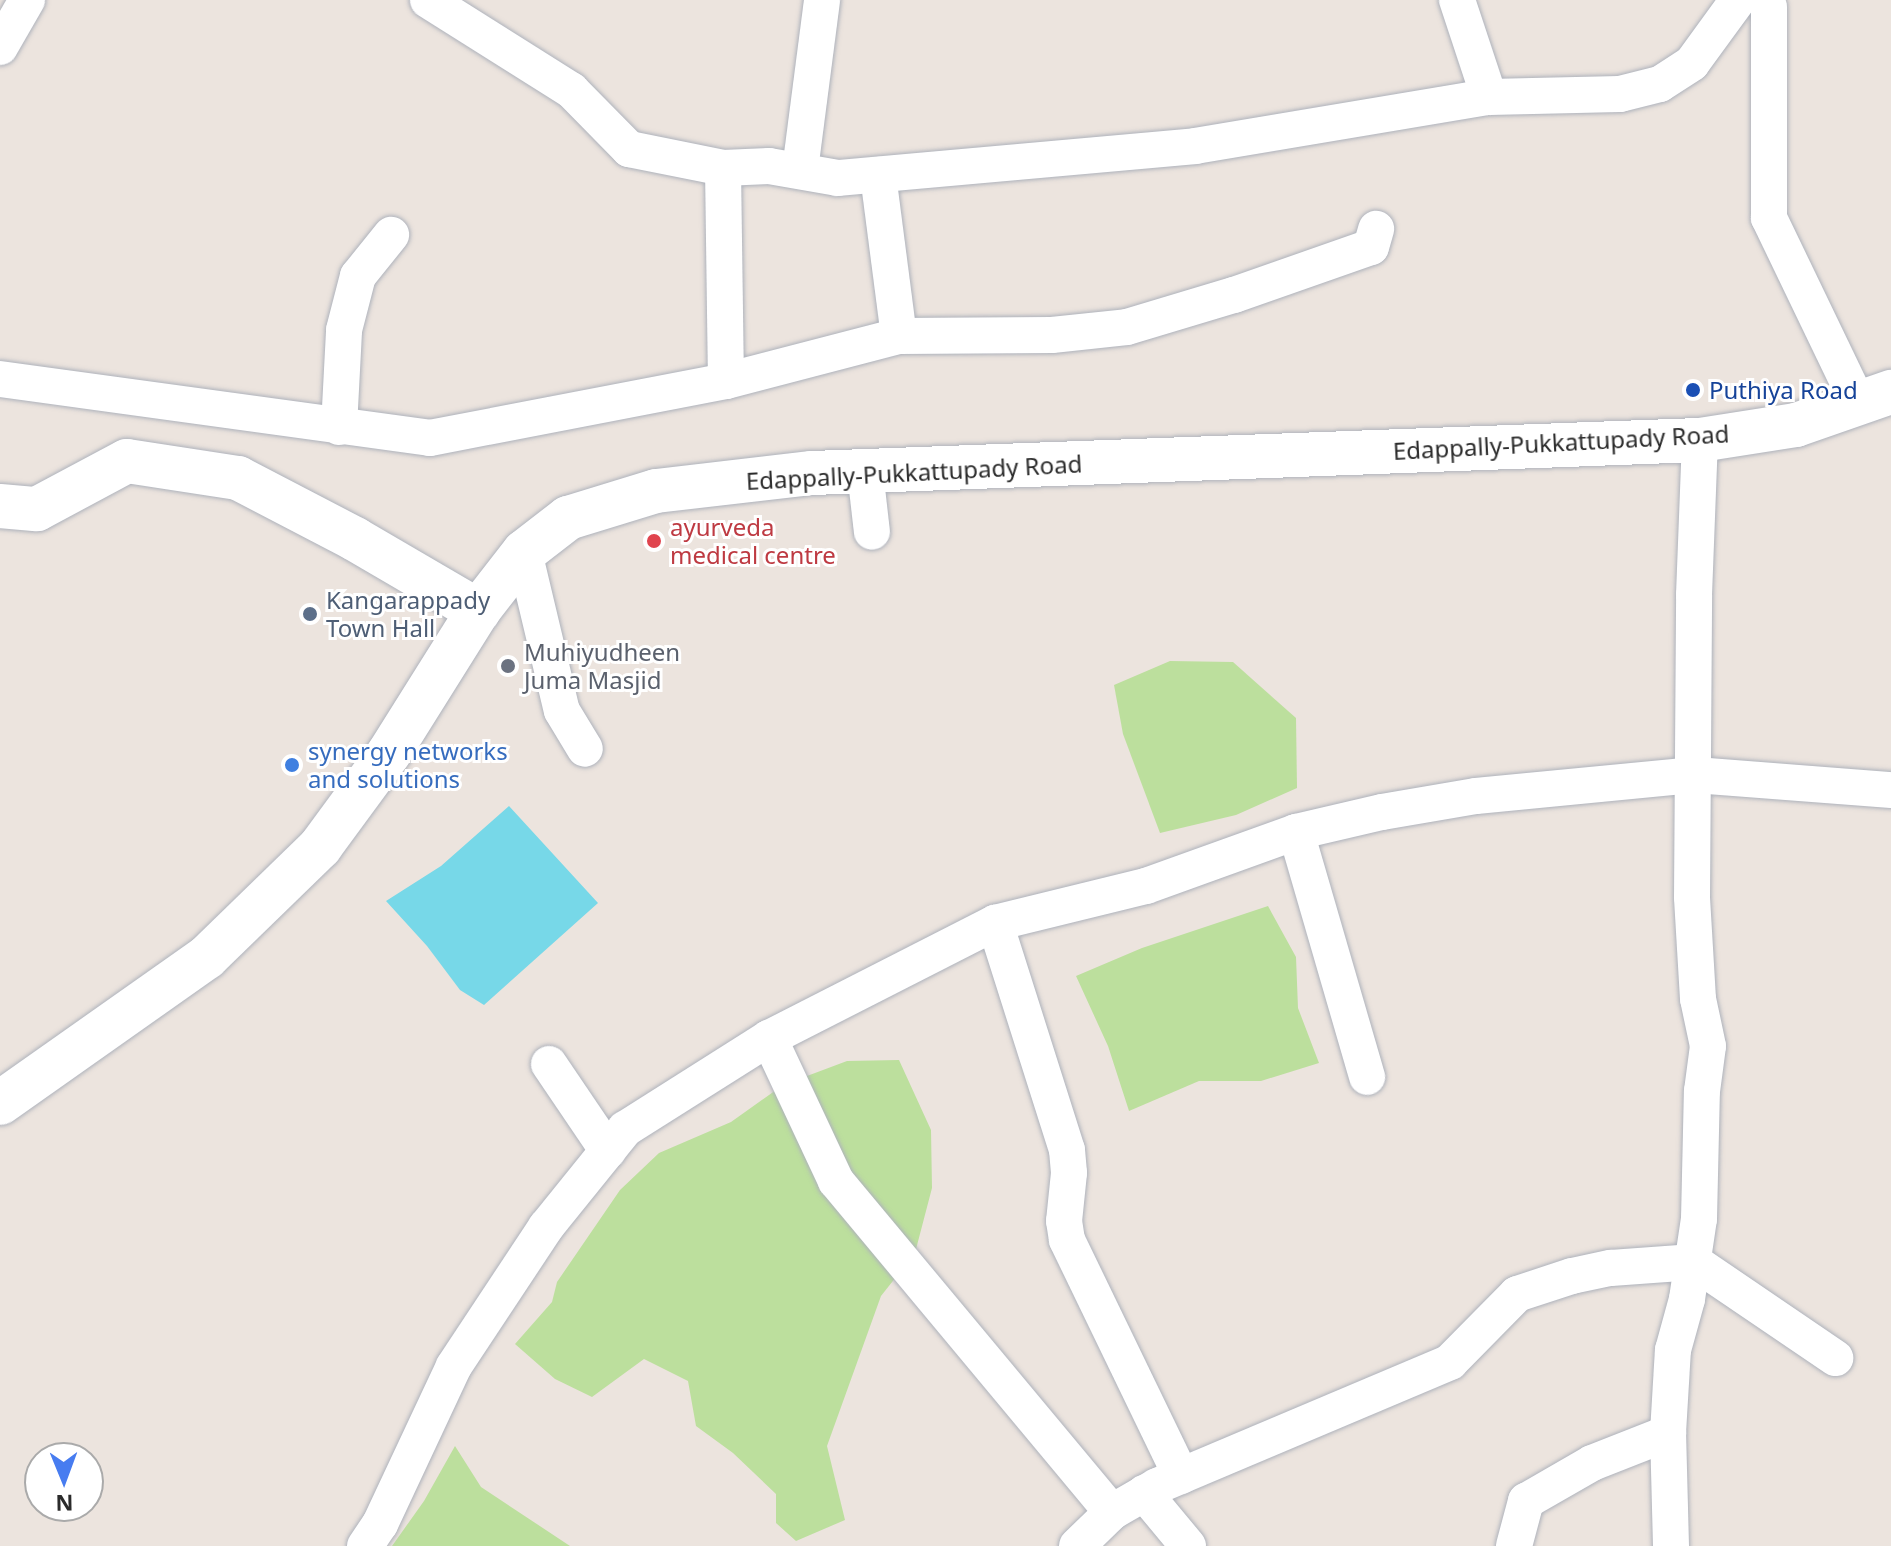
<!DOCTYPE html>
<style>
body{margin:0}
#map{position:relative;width:1891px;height:1546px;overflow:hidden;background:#ece4de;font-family:"Noto Sans",sans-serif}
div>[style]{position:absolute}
.green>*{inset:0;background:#bcdf9d}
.water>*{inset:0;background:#77d8e8}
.roads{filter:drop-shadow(0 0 2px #aeb2bb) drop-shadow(0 0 2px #aeb2bb)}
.street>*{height:36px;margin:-18px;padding:0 18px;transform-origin:18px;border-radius:18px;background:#fff}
.secondary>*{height:44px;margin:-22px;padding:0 22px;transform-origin:22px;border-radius:22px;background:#fff}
.dots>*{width:22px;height:22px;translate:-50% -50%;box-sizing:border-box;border:4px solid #fff;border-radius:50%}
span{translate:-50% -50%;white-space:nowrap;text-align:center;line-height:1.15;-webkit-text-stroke:6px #fff;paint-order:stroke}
.transit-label{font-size:24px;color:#164399}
.left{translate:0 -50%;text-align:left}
.street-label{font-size:24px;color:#2b2b2b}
.health-label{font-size:24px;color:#be3a42}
.service-label{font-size:24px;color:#4e5e75}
.worship-label{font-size:24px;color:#5b616d}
.shop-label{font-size:24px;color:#366cbe}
.north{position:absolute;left:24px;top:1442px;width:80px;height:80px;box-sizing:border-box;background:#fff;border:2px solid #aaa;border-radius:50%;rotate:179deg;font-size:22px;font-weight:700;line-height:32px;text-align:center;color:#2b2b2b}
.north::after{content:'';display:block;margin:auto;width:28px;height:36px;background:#477cf0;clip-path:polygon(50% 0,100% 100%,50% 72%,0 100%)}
</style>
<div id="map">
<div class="green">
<i style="clip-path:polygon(1170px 661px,1233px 662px,1296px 718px,1297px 788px,1236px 815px,1160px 833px,1123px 734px,1114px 685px)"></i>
<i style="clip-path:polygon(1268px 906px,1296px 957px,1298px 1008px,1319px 1063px,1261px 1081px,1199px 1081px,1129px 1111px,1108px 1046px,1076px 976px,1142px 948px)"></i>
<i style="clip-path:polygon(899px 1060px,931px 1130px,932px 1188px,915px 1253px,881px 1296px,827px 1446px,845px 1520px,796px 1541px,776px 1523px,776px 1494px,733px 1453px,696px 1426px,688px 1381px,644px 1359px,592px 1397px,555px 1379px,515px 1344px,552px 1302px,557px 1282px,620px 1190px,659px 1153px,731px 1122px,783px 1085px,847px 1061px)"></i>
<i style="clip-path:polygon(455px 1446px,481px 1487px,570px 1546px,392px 1546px,424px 1501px)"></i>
</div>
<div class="water">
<i style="clip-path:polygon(509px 806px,598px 903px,484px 1005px,460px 990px,427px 946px,386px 901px,441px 866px)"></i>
</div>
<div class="roads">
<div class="street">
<i style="left:428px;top:0;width:169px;rotate:32.2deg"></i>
<i style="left:571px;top:90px;width:83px;rotate:45.5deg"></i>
<i style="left:629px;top:149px;width:96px;rotate:11.4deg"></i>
<i style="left:723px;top:168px;width:46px;rotate:-2.5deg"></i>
<i style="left:769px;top:166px;width:70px;rotate:9.9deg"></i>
<i style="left:838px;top:178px;width:358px;rotate:-5.1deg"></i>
<i style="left:1195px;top:146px;width:298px;rotate:-9.5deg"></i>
<i style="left:1489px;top:97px;width:131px;rotate:-1.3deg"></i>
<i style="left:1620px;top:94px;width:41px;rotate:-14deg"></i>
<i style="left:1660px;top:84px;width:38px;rotate:-33deg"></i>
<i style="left:1692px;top:63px;width:78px;rotate:-53.9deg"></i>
<i style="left:1457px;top:0;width:102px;rotate:71.7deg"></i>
<i style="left:1769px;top:7px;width:211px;rotate:90deg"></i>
<i style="left:1769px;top:218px;width:205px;rotate:64.3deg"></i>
<i style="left:0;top:47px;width:54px;rotate:-60.1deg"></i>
<i style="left:723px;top:168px;width:213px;rotate:89.2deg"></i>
<i style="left:800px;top:170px;width:171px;rotate:-82.6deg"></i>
<i style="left:878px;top:175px;width:162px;rotate:82.6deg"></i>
<i style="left:0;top:379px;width:434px;rotate:7.8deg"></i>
<i style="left:430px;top:438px;width:301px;rotate:-10.9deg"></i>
<i style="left:726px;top:381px;width:179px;rotate:-14.6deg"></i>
<i style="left:899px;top:336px;width:153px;rotate:-0.4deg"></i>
<i style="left:1052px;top:335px;width:75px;rotate:-6.1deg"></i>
<i style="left:1127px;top:327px;width:112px;rotate:-16.7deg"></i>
<i style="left:1234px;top:295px;width:145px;rotate:-19.3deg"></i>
<i style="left:1371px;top:247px;width:19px;rotate:-74deg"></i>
<i style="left:339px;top:427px;width:97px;rotate:-87deg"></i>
<i style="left:344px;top:330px;width:56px;rotate:-75.5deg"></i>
<i style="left:358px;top:276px;width:53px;rotate:-51.2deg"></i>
<i style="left:865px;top:471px;width:61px;rotate:83.5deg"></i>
<i style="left:524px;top:552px;width:163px;rotate:76.6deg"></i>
<i style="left:562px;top:711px;width:44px;rotate:58.8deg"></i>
<i style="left:1296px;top:832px;width:255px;rotate:73.8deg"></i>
<i style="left:995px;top:923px;width:238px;rotate:72.4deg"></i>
<i style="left:1067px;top:1150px;width:23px;rotate:85deg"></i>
<i style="left:1069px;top:1173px;width:48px;rotate:95.9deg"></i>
<i style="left:1064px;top:1221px;width:19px;rotate:81deg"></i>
<i style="left:1067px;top:1240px;width:262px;rotate:64.2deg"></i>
<i style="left:769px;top:1038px;width:158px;rotate:64.9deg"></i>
<i style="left:836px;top:1181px;width:431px;rotate:50.2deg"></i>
<i style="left:549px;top:1064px;width:105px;rotate:55.9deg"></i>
<i style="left:1144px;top:1493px;width:69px;rotate:50.3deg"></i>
<i style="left:365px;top:1546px;width:27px;rotate:-56deg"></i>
<i style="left:380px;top:1524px;width:174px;rotate:-64.9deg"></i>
<i style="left:454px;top:1366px;width:167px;rotate:-56.5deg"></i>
<i style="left:546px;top:1227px;width:126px;rotate:-51.1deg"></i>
<i style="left:625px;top:1129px;width:170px;rotate:-32.3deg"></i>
<i style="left:769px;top:1038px;width:254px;rotate:-27deg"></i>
<i style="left:995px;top:923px;width:155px;rotate:-13.8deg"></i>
<i style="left:1146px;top:886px;width:159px;rotate:-19.8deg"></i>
<i style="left:1296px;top:832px;width:88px;rotate:-13.1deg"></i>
<i style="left:1382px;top:812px;width:95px;rotate:-9.7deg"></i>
<i style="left:1476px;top:796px;width:220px;rotate:-5.5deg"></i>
<i style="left:1695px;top:775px;width:197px;rotate:4.4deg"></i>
<i style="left:1077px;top:1546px;width:49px;rotate:-44.2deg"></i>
<i style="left:1112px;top:1512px;width:52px;rotate:-30deg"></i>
<i style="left:1157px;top:1486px;width:318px;rotate:-22.9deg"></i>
<i style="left:1450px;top:1362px;width:95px;rotate:-45.4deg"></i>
<i style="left:1517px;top:1294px;width:58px;rotate:-18.1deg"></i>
<i style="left:1572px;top:1276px;width:40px;rotate:-12deg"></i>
<i style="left:1611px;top:1268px;width:83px;rotate:-4.1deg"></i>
<i style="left:1694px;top:1262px;width:171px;rotate:34.2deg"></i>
<i style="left:1514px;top:1546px;width:47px;rotate:-75.1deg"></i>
<i style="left:1526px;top:1501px;width:76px;rotate:-29.9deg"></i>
<i style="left:1592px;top:1463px;width:82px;rotate:-21.5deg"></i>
<i style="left:1671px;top:1546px;width:113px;rotate:-91.5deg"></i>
<i style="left:1668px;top:1433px;width:83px;rotate:-86.6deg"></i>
<i style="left:1673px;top:1350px;width:53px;rotate:-74.6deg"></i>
<i style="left:1687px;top:1299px;width:81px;rotate:-81.5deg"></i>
<i style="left:1699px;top:1219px;width:128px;rotate:-88.7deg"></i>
<i style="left:1702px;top:1091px;width:45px;rotate:-82.4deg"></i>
<i style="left:1708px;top:1046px;width:48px;rotate:-102deg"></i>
<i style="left:1698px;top:999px;width:102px;rotate:-93.4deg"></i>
<i style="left:1692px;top:897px;width:302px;rotate:-89.6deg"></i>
<i style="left:1694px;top:595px;width:155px;rotate:-87.8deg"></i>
</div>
<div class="secondary">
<i style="left:0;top:506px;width:37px;rotate:5deg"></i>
<i style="left:37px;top:509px;width:102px;rotate:-28.1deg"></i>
<i style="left:127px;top:461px;width:112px;rotate:8.7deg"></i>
<i style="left:238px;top:478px;width:132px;rotate:27.5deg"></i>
<i style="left:355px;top:539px;width:143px;rotate:30.3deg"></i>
<i style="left:0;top:1103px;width:253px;rotate:-35.2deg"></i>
<i style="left:207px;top:957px;width:158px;rotate:-44.2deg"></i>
<i style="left:320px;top:847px;width:117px;rotate:-53.7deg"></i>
<i style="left:389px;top:753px;width:168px;rotate:-57.9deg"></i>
<i style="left:478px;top:611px;width:75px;rotate:-52.1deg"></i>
<i style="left:524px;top:552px;width:56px;rotate:-37.7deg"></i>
<i style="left:568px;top:518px;width:92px;rotate:-17.1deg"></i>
<i style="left:656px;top:491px;width:157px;rotate:-6.6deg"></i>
<i style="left:812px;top:473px;width:889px;rotate:-2.13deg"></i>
<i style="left:1700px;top:440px;width:97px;rotate:-8.9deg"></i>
<i style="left:1796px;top:425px;width:101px;rotate:-19.2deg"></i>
</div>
</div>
<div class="dots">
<i style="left:1693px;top:390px;background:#1a4fb4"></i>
<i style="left:654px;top:541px;background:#e0444e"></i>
<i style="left:310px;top:614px;background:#5c6f8a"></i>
<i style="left:508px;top:666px;background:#6b7280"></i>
<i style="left:292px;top:765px;background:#3f7fe0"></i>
</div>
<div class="transit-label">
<span class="left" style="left:1709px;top:390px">Puthiya Road</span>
</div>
<div class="street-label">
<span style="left:1561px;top:442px;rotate:-3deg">Edappally-Pukkattupady Road</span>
<span style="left:914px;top:472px;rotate:-3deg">Edappally-Pukkattupady Road</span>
</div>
<div class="health-label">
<span class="left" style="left:670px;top:541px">ayurveda<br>medical centre</span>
</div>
<div class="service-label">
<span class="left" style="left:326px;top:614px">Kangarappady<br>Town Hall</span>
</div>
<div class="worship-label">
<span class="left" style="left:524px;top:666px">Muhiyudheen<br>Juma Masjid</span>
</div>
<div class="shop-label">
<span class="left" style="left:308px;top:765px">synergy networks<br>and solutions</span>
</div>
<div class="north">N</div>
</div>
